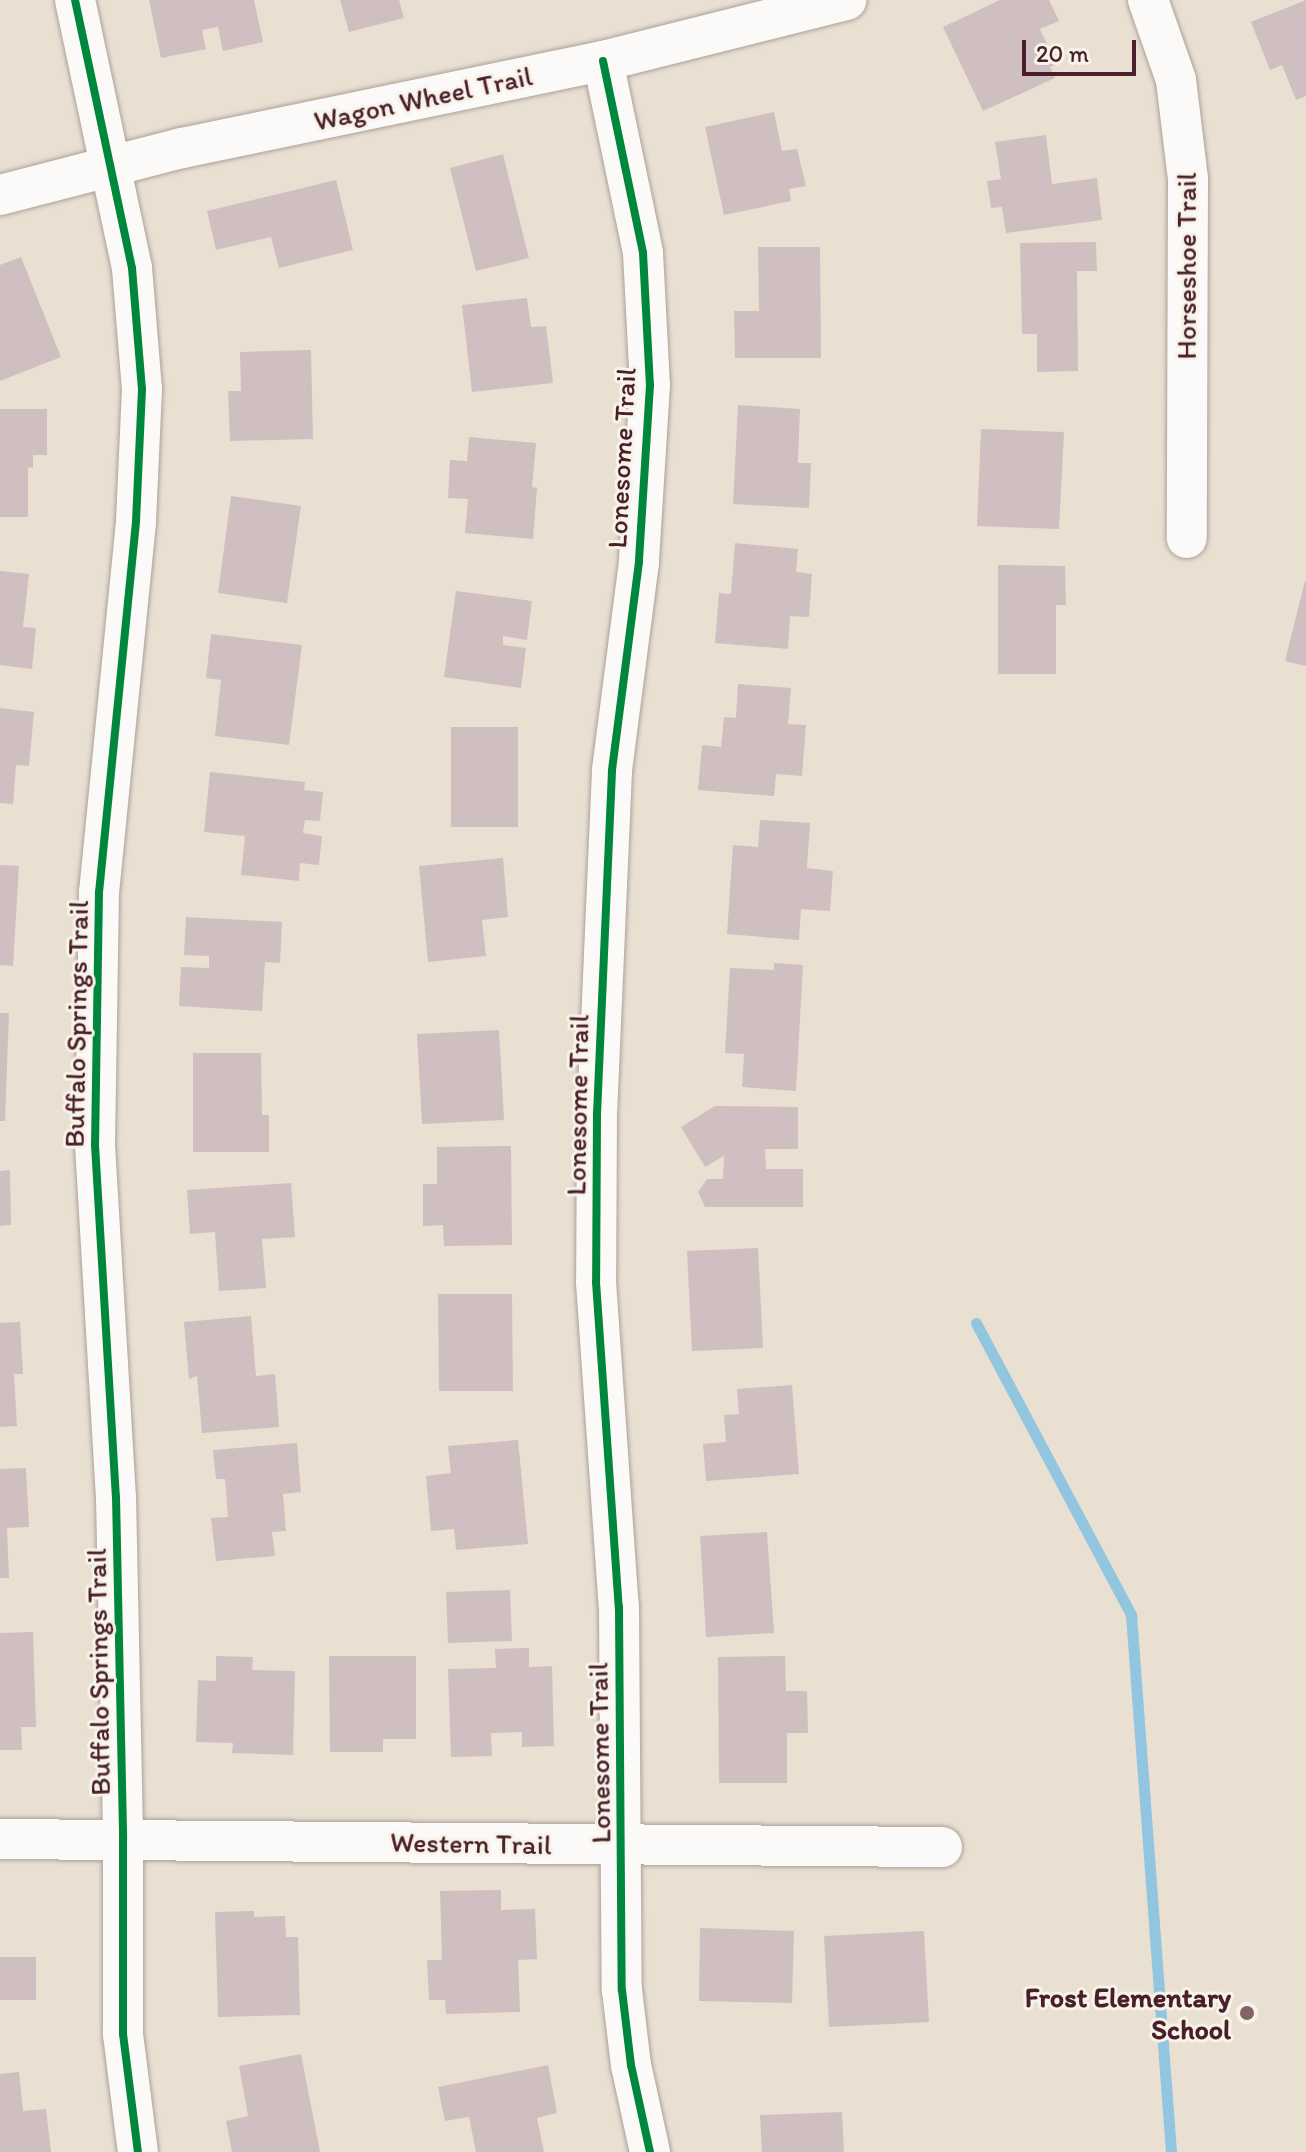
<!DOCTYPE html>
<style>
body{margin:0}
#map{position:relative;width:1306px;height:2152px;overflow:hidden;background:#e9e0d2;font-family:Itim,sans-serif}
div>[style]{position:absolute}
.stream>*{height:11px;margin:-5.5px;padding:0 5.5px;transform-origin:5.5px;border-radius:5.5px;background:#92c5e0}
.building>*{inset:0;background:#cfbfc1}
.roads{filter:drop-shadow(0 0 2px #aca19a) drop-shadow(0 0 2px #aca19a)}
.minor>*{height:40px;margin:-20px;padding:0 20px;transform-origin:20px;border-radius:20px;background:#fcfaf8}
.cycleway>*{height:8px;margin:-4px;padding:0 4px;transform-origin:4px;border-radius:4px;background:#00873e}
.dots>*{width:22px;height:22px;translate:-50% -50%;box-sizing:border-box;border:4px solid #f7f3e8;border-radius:50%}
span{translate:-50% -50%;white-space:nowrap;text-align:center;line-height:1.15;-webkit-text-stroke:6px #f7f3e8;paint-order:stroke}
.street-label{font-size:28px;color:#4a1f2b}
.poi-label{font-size:28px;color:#4a1f2b;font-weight:700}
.right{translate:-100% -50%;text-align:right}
.scale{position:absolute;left:1022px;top:40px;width:114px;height:36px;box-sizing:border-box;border:4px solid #4a1f2b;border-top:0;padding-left:10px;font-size:24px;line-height:28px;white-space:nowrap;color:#4a1f2b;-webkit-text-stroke:6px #f7f3e8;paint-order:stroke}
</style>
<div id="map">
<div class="stream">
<i style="left:976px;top:1323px;width:331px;rotate:62deg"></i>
<i style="left:1131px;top:1615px;width:538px;rotate:85.74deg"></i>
</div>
<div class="building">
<i style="clip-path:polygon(149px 0,254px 0,263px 42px,223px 51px,218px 27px,202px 30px,206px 49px,161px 58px)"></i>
<i style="clip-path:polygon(340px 0,399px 0,404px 18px,349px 32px)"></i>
<i style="clip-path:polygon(1000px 0,1049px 0,1059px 21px,1040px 29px,1056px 64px,1050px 67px,1055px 78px,983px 111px,943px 27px)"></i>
<i style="clip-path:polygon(1306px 0,1306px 96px,1296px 100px,1282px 65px,1270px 70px,1251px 22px)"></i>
<i style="clip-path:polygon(774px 112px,782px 151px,797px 149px,806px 186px,789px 189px,791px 201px,724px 215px,705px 127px)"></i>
<i style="clip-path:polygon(1046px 135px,1052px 184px,1097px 178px,1102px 220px,1006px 233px,1002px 207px,991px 208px,987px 181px,1001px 179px,995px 142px)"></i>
<i style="clip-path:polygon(503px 154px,529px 258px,476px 271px,450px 168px)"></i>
<i style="clip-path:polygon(336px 180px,353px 250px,279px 268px,271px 237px,216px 250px,207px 211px)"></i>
<i style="clip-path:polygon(1096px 242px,1097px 271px,1077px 271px,1078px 371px,1037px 372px,1037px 334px,1022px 334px,1020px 243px)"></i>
<i style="clip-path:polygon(758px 247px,820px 247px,821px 358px,735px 358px,734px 311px,759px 311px)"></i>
<i style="clip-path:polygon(21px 257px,61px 357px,0 381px,0 265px)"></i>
<i style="clip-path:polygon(527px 298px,531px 327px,546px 326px,553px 383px,472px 392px,462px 305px)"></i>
<i style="clip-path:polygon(311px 350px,313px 439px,230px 441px,228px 391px,241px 391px,240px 352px)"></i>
<i style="clip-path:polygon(738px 405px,800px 409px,798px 463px,811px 463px,809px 508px,733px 504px)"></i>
<i style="clip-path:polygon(0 409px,47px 409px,47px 455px,33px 455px,33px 468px,28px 467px,28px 517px,0 517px)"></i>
<i style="clip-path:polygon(981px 429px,1064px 432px,1059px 529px,977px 526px)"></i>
<i style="clip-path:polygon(469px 437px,536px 443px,532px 487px,537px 488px,533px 539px,465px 533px,468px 499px,448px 498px,450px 460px,467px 461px)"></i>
<i style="clip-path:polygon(231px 496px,301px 506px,287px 603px,218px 593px)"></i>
<i style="clip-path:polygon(735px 543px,798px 549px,796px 572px,812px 574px,809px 617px,790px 616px,788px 649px,715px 643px,719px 593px,731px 594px)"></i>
<i style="clip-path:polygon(998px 565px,1065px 566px,1066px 605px,1056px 605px,1056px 674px,998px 674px)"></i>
<i style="clip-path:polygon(0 571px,29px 574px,23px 627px,36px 628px,32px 669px,0 665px)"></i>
<i style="clip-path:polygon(1305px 581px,1306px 581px,1306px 666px,1285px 661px)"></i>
<i style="clip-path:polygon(456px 591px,532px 601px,527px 640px,503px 636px,503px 645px,526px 648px,521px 688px,444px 677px)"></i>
<i style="clip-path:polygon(211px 634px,302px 645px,289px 745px,215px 736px,221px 680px,206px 678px)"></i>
<i style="clip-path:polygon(738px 684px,791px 688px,788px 724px,806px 725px,802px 776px,776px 774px,774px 796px,698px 790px,702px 745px,721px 747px,724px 717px,736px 718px)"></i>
<i style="clip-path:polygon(0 708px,34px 712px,29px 766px,16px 765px,13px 804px,0 803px)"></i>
<i style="clip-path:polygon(451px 727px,518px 727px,518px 827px,451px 827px)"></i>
<i style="clip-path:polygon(210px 772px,305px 782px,304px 790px,323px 792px,320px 821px,305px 820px,303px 833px,322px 836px,319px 865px,300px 863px,299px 881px,241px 875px,245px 836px,204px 832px)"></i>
<i style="clip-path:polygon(760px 820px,810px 823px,807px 868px,833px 871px,830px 911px,801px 909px,799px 940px,727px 934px,733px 845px,758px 847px)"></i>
<i style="clip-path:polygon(503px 858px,508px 917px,482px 920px,486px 956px,428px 962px,419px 866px)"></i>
<i style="clip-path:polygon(0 865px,19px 866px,13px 966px,0 965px)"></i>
<i style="clip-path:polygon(186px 917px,282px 922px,280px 963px,265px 962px,262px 1011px,179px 1006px,181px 967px,209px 968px,209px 956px,184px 955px)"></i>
<i style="clip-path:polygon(774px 963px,803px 965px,796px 1091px,742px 1087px,744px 1054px,725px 1053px,730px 968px,774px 970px)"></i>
<i style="clip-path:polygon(0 1013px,9px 1013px,5px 1121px,0 1121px)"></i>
<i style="clip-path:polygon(499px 1030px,504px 1120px,422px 1124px,417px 1034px)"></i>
<i style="clip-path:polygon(193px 1053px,261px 1053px,262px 1115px,269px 1115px,269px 1152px,193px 1152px)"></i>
<i style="clip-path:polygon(715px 1106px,798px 1107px,798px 1149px,765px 1149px,766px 1169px,803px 1169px,803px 1207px,705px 1207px,698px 1192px,707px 1179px,723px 1179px,724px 1156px,705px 1167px,681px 1127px)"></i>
<i style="clip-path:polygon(511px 1146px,512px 1245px,444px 1246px,443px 1225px,423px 1226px,423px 1184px,437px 1184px,437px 1147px)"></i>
<i style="clip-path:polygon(10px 1170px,11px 1225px,0 1226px,0 1171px)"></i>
<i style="clip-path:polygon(291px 1183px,295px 1237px,262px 1239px,266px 1288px,219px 1291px,215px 1232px,190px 1234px,187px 1190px)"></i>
<i style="clip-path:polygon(758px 1248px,763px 1348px,692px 1351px,687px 1251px)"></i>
<i style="clip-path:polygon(438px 1294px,512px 1294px,513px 1391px,439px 1391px)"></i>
<i style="clip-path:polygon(251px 1316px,256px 1376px,275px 1374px,279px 1427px,202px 1433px,197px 1376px,189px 1379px,184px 1322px)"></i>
<i style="clip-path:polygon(20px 1322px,23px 1374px,14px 1374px,17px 1426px,0 1427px,0 1323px)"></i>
<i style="clip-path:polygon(792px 1385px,799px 1474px,706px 1481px,703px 1444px,726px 1442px,724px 1415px,739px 1414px,737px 1389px)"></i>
<i style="clip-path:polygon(518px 1440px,528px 1544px,456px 1550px,454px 1529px,431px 1531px,426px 1476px,451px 1473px,448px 1446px)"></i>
<i style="clip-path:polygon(297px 1443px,301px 1492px,283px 1494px,286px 1531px,272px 1532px,275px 1556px,216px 1561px,211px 1518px,228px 1517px,225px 1479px,216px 1479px,213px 1450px)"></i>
<i style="clip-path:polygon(26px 1468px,29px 1527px,7px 1528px,9px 1578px,0 1578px,0 1469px)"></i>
<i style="clip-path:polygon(767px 1532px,774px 1633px,706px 1637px,700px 1536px)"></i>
<i style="clip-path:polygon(510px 1590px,512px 1641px,448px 1643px,446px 1592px)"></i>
<i style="clip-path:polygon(33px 1632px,36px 1727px,21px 1727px,22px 1750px,0 1750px,0 1633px)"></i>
<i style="clip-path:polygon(529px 1648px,529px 1667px,552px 1666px,554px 1746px,522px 1747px,522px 1732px,491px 1733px,492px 1756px,451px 1757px,448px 1669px,496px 1668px,495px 1649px)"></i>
<i style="clip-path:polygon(216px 1656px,253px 1657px,252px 1670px,295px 1671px,293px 1755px,232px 1753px,233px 1743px,196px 1742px,198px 1680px,216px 1681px)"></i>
<i style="clip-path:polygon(329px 1656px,416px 1656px,416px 1739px,383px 1739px,383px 1752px,330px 1752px)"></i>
<i style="clip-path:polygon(785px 1656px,786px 1691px,807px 1691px,808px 1733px,787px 1733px,787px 1783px,719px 1783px,718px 1657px)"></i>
<i style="clip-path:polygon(501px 1890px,501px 1910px,535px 1909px,537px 1959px,518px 1960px,520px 2012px,446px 2014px,445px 2000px,429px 2000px,427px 1960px,442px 1960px,440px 1891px)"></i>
<i style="clip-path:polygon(254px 1911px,254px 1917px,285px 1916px,286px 1937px,298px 1937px,300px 2015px,218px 2017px,215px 1912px)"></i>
<i style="clip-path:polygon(700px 1928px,794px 1931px,792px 2003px,699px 2001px)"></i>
<i style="clip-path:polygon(924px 1931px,929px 2022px,829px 2027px,824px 1936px)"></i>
<i style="clip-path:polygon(0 1957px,36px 1957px,36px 2000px,0 2000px)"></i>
<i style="clip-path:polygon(301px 2054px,320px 2152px,232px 2152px,226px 2121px,248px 2116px,239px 2066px)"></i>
<i style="clip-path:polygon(548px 2065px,557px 2113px,537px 2118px,544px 2152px,476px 2152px,469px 2117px,445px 2121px,438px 2087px)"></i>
<i style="clip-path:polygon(19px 2072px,23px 2111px,46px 2109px,51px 2152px,0 2152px,0 2074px)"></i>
<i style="clip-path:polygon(842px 2112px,844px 2152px,762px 2152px,760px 2115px)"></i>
</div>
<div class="roads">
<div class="minor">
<i style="left:75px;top:0;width:274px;rotate:78deg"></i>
<i style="left:132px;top:268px;width:121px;rotate:85.3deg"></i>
<i style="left:142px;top:389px;width:133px;rotate:92.6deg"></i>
<i style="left:136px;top:522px;width:372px;rotate:95.7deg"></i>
<i style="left:99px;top:892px;width:253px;rotate:90.9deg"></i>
<i style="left:95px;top:1145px;width:353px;rotate:86.6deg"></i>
<i style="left:116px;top:1497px;width:342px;rotate:88.8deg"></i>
<i style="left:123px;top:1839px;width:195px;rotate:90deg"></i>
<i style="left:123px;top:2034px;width:119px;rotate:82.8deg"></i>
<i style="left:1148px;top:0;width:85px;rotate:70.7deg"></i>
<i style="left:1176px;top:80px;width:100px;rotate:83.1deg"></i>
<i style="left:1188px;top:179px;width:359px;rotate:90.2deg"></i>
<i style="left:603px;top:61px;width:196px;rotate:78.2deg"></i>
<i style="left:643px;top:253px;width:132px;rotate:87deg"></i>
<i style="left:650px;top:385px;width:177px;rotate:93.6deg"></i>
<i style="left:639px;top:562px;width:211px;rotate:97.4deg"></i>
<i style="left:612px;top:771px;width:342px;rotate:92.5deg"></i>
<i style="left:597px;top:1113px;width:169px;rotate:90.3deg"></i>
<i style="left:596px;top:1282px;width:326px;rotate:86deg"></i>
<i style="left:619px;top:1607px;width:383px;rotate:89.6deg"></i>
<i style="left:622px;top:1990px;width:76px;rotate:83.2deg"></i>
<i style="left:631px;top:2065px;width:89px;rotate:77.7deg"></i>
<i style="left:0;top:195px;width:188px;rotate:-14.5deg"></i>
<i style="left:182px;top:148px;width:430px;rotate:-11.7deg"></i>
<i style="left:603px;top:61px;width:251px;rotate:-14.1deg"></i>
<i style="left:0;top:1839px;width:942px;rotate:0.49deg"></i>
</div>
</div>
<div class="cycleway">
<i style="left:75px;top:0;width:274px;rotate:78deg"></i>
<i style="left:132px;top:268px;width:121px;rotate:85.3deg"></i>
<i style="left:142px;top:389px;width:133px;rotate:92.6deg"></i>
<i style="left:136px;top:522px;width:372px;rotate:95.7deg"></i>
<i style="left:99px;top:892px;width:253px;rotate:90.9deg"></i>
<i style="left:95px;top:1145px;width:353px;rotate:86.6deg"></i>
<i style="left:116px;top:1497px;width:342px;rotate:88.8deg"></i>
<i style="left:123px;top:1839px;width:195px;rotate:90deg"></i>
<i style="left:123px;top:2034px;width:119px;rotate:82.8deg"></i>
<i style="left:603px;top:61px;width:196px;rotate:78.2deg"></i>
<i style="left:643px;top:253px;width:132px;rotate:87deg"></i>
<i style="left:650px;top:385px;width:177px;rotate:93.6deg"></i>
<i style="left:639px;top:562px;width:211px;rotate:97.4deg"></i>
<i style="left:612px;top:771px;width:342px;rotate:92.5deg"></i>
<i style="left:597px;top:1113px;width:169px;rotate:90.3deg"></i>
<i style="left:596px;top:1282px;width:326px;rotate:86deg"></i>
<i style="left:619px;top:1607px;width:383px;rotate:89.6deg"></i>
<i style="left:622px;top:1990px;width:76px;rotate:83.2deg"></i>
<i style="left:631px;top:2065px;width:89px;rotate:77.7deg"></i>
</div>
<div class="dots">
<i style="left:1247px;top:2013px;background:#826365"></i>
</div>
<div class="street-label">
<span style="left:423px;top:98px;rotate:-12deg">Wagon Wheel Trail</span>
<span style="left:1186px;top:266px;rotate:-90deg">Horseshoe Trail</span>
<span style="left:621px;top:458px;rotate:-87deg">Lonesome Trail</span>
<span style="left:76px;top:1024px;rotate:-89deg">Buffalo Springs Trail</span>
<span style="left:577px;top:1105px;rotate:-89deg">Lonesome Trail</span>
<span style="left:98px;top:1672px;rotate:-91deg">Buffalo Springs Trail</span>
<span style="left:599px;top:1753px;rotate:-91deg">Lonesome Trail</span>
<span style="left:471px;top:1843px;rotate:1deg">Western Trail</span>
</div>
<div class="poi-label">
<span class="right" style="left:1231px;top:2013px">Frost Elementary<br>School</span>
</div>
<div class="scale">20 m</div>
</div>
